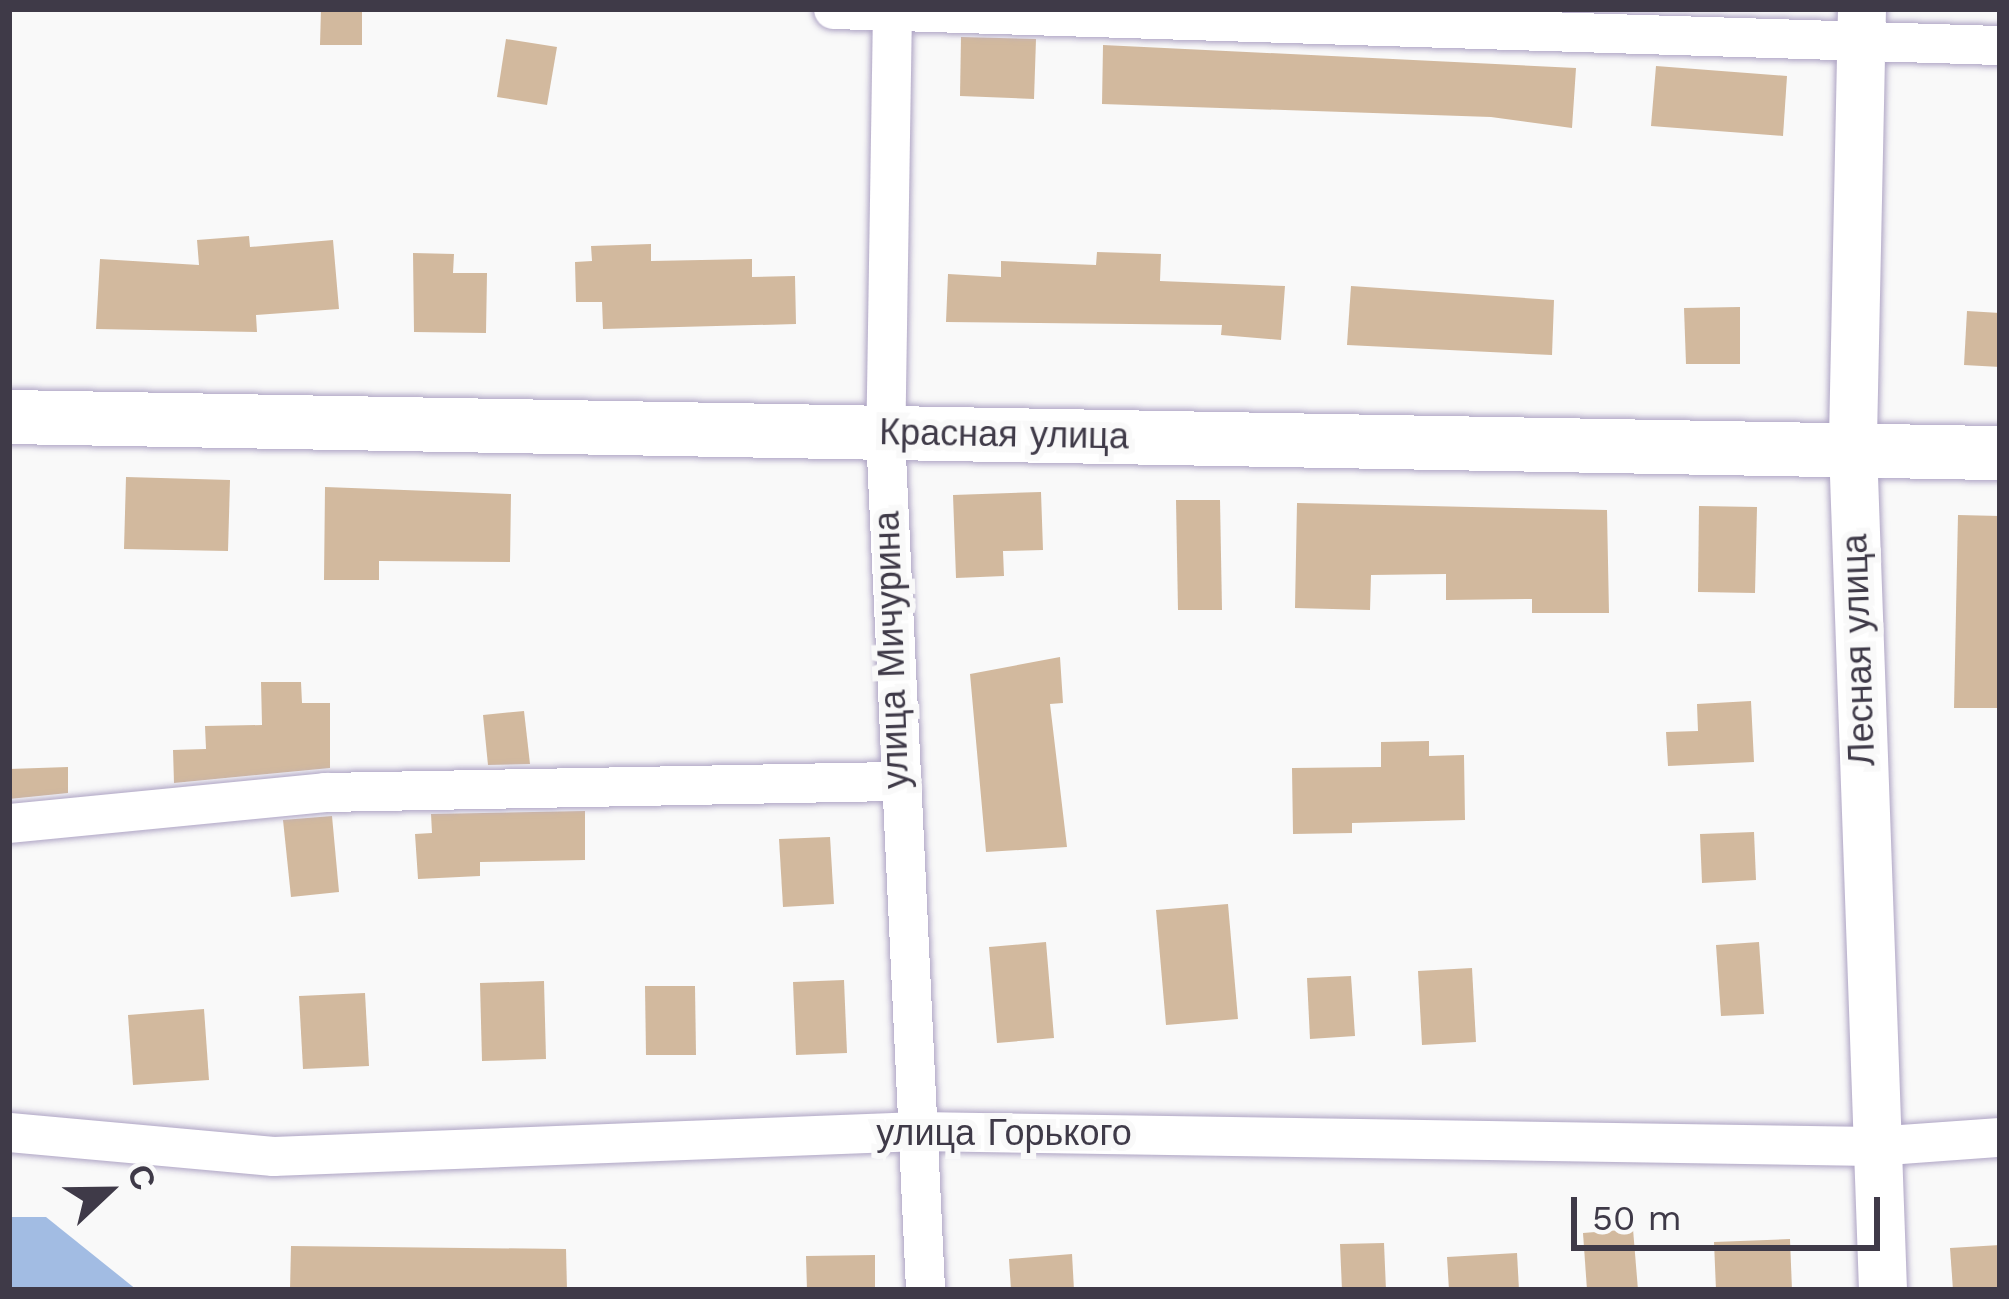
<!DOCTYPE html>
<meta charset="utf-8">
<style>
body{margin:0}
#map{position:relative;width:2009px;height:1299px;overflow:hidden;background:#f9f9f9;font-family:"Work Sans",sans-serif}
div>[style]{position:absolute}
.water>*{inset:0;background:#a2bce3}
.building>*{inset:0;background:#d2b99e}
.roads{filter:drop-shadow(0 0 3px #aea4c4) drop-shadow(0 0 3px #aea4c4)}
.minor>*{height:39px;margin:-19.5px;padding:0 19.5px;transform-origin:19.5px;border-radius:19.5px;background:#fff}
.tertiary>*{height:48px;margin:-24px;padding:0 24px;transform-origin:24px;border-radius:24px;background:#fff}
.secondary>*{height:54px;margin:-27px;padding:0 27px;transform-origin:27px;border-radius:27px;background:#fff}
span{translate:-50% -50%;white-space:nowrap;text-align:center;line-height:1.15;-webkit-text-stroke:12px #f9f9f9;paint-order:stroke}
.street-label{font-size:36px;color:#3f3a48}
.frame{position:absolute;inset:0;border:12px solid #3f3a48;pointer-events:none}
.north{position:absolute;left:48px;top:1131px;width:120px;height:120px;-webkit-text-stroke:9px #f9f9f9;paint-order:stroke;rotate:68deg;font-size:33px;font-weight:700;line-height:48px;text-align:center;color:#3f3a48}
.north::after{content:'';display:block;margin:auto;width:42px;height:54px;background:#3f3a48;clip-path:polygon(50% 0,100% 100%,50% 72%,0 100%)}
.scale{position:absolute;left:1571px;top:1197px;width:309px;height:54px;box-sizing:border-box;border:6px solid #3f3a48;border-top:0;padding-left:15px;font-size:36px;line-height:42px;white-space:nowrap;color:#3f3a48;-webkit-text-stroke:9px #f9f9f9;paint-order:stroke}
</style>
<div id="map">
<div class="water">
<i style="clip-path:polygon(9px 1217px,46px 1217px,137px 1290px,9px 1290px)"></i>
</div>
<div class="building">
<i style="clip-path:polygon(321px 9px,362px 9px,362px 45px,320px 45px)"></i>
<i style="clip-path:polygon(961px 37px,1036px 39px,1034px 99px,960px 96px)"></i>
<i style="clip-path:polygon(506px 39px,557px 47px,547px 105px,497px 97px)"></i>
<i style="clip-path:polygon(1103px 45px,1576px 68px,1572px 128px,1491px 117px,1102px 104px)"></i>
<i style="clip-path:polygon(1656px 66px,1787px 76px,1783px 136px,1651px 126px)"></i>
<i style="clip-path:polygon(249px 236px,250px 247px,333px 240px,339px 309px,256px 315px,257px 332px,96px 329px,100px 259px,199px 265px,197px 240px)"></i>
<i style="clip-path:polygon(651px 244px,651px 261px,752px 259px,752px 277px,795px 276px,796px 324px,603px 329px,602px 302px,576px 302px,575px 262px,592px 261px,591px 246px)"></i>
<i style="clip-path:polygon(1097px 252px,1161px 254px,1160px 281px,1285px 286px,1281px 340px,1221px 335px,1222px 325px,946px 322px,948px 274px,1001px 277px,1001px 261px,1096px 265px)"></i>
<i style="clip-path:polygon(413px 253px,454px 254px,453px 273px,487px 273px,486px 333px,414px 332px)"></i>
<i style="clip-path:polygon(1351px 286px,1554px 300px,1552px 355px,1347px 345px)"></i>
<i style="clip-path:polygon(1740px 307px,1740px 364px,1686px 364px,1684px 308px)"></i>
<i style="clip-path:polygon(1967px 311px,2000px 313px,2000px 367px,1964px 365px)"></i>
<i style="clip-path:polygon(126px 477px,230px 480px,228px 551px,124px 549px)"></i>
<i style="clip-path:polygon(325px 487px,511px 494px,510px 562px,379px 561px,379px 580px,324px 580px)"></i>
<i style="clip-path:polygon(1041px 492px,1043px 550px,1003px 551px,1004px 576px,956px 578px,953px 495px)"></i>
<i style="clip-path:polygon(1176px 500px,1220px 500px,1222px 610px,1178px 610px)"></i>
<i style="clip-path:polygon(1297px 503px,1607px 510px,1609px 613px,1532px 613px,1532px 599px,1446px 600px,1446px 574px,1371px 575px,1370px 610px,1295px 608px)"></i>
<i style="clip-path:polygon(1699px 506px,1757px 507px,1755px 593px,1698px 592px)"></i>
<i style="clip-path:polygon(1958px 515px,2000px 516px,2000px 708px,1954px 708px)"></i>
<i style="clip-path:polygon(1060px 657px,1063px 703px,1050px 704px,1067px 847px,986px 852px,970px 674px)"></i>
<i style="clip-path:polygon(261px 682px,301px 682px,302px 703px,330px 703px,330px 768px,174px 783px,173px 750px,206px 749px,205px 726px,262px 725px)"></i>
<i style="clip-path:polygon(1751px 701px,1754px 762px,1668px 766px,1666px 732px,1698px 731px,1697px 704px)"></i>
<i style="clip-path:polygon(524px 711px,530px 764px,488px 765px,483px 715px)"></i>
<i style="clip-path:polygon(1429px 741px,1429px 756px,1464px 755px,1465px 820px,1352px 823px,1352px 833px,1293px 834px,1292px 768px,1381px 767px,1381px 742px)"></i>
<i style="clip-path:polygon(68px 767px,68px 793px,9px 799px,9px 769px)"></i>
<i style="clip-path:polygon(585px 811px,585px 860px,480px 862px,480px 876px,418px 879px,415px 834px,432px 833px,431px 814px)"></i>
<i style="clip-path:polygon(332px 816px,339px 892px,291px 897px,283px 820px)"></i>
<i style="clip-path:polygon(1754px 832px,1756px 880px,1702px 883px,1700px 834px)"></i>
<i style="clip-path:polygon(830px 837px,834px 904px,783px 907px,779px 839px)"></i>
<i style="clip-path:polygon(1228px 904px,1238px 1019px,1166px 1025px,1156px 910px)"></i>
<i style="clip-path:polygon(1046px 942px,1054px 1038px,997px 1043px,989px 947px)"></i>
<i style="clip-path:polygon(1759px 942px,1764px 1014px,1721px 1016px,1716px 945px)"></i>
<i style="clip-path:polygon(1472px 968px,1476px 1042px,1422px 1045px,1418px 971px)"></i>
<i style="clip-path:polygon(1351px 976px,1355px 1036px,1310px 1039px,1307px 978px)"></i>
<i style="clip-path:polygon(844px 980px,847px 1053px,796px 1055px,793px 982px)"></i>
<i style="clip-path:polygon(544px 981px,546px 1059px,482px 1061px,480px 983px)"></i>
<i style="clip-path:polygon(645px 986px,695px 986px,696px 1055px,646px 1055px)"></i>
<i style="clip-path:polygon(365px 993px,369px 1066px,303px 1069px,299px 996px)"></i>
<i style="clip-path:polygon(204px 1009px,209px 1080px,133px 1085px,128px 1015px)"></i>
<i style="clip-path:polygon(1633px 1229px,1638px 1290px,1587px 1290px,1583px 1233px)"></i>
<i style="clip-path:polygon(1790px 1239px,1792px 1290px,1716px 1290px,1714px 1242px)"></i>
<i style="clip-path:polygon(1384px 1243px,1386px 1290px,1342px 1290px,1340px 1244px)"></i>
<i style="clip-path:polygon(2000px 1245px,2000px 1290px,1953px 1290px,1950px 1248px)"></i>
<i style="clip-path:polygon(291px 1246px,566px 1249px,567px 1290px,290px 1290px)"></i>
<i style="clip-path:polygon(1517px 1253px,1519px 1290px,1449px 1290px,1447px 1257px)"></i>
<i style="clip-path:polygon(1072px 1254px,1074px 1290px,1011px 1290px,1009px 1259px)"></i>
<i style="clip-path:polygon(875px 1255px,875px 1290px,807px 1290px,806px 1256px)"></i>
</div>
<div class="roads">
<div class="minor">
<i style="left:833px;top:9px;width:1168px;rotate:1.77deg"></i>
<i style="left:892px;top:9px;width:425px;rotate:90.9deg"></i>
<i style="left:885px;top:434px;width:857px;rotate:87.32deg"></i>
<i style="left:9px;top:823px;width:318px;rotate:-5.6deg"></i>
<i style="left:325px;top:792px;width:570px;rotate:-1.11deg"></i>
<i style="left:9px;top:1132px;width:265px;rotate:5.2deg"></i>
<i style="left:273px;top:1156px;width:646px;rotate:-2.22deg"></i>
<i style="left:919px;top:1131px;width:954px;rotate:0.9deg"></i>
<i style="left:1873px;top:1146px;width:127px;rotate:-4.1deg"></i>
</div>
<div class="tertiary">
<i style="left:1862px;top:9px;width:439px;rotate:91.2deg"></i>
<i style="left:1853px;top:448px;width:843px;rotate:87.96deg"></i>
</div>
<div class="secondary">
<i style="left:9px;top:417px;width:1991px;rotate:1.04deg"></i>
</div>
</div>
<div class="street-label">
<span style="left:1004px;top:435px;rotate:1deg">Красная улица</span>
<span style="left:892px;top:650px;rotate:-92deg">улица Мичурина</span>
<span style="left:1859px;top:650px;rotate:-92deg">Лесная улица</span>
<span style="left:1004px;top:1134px">улица Горького</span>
</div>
<div class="frame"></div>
<div class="north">С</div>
<div class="scale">50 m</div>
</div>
